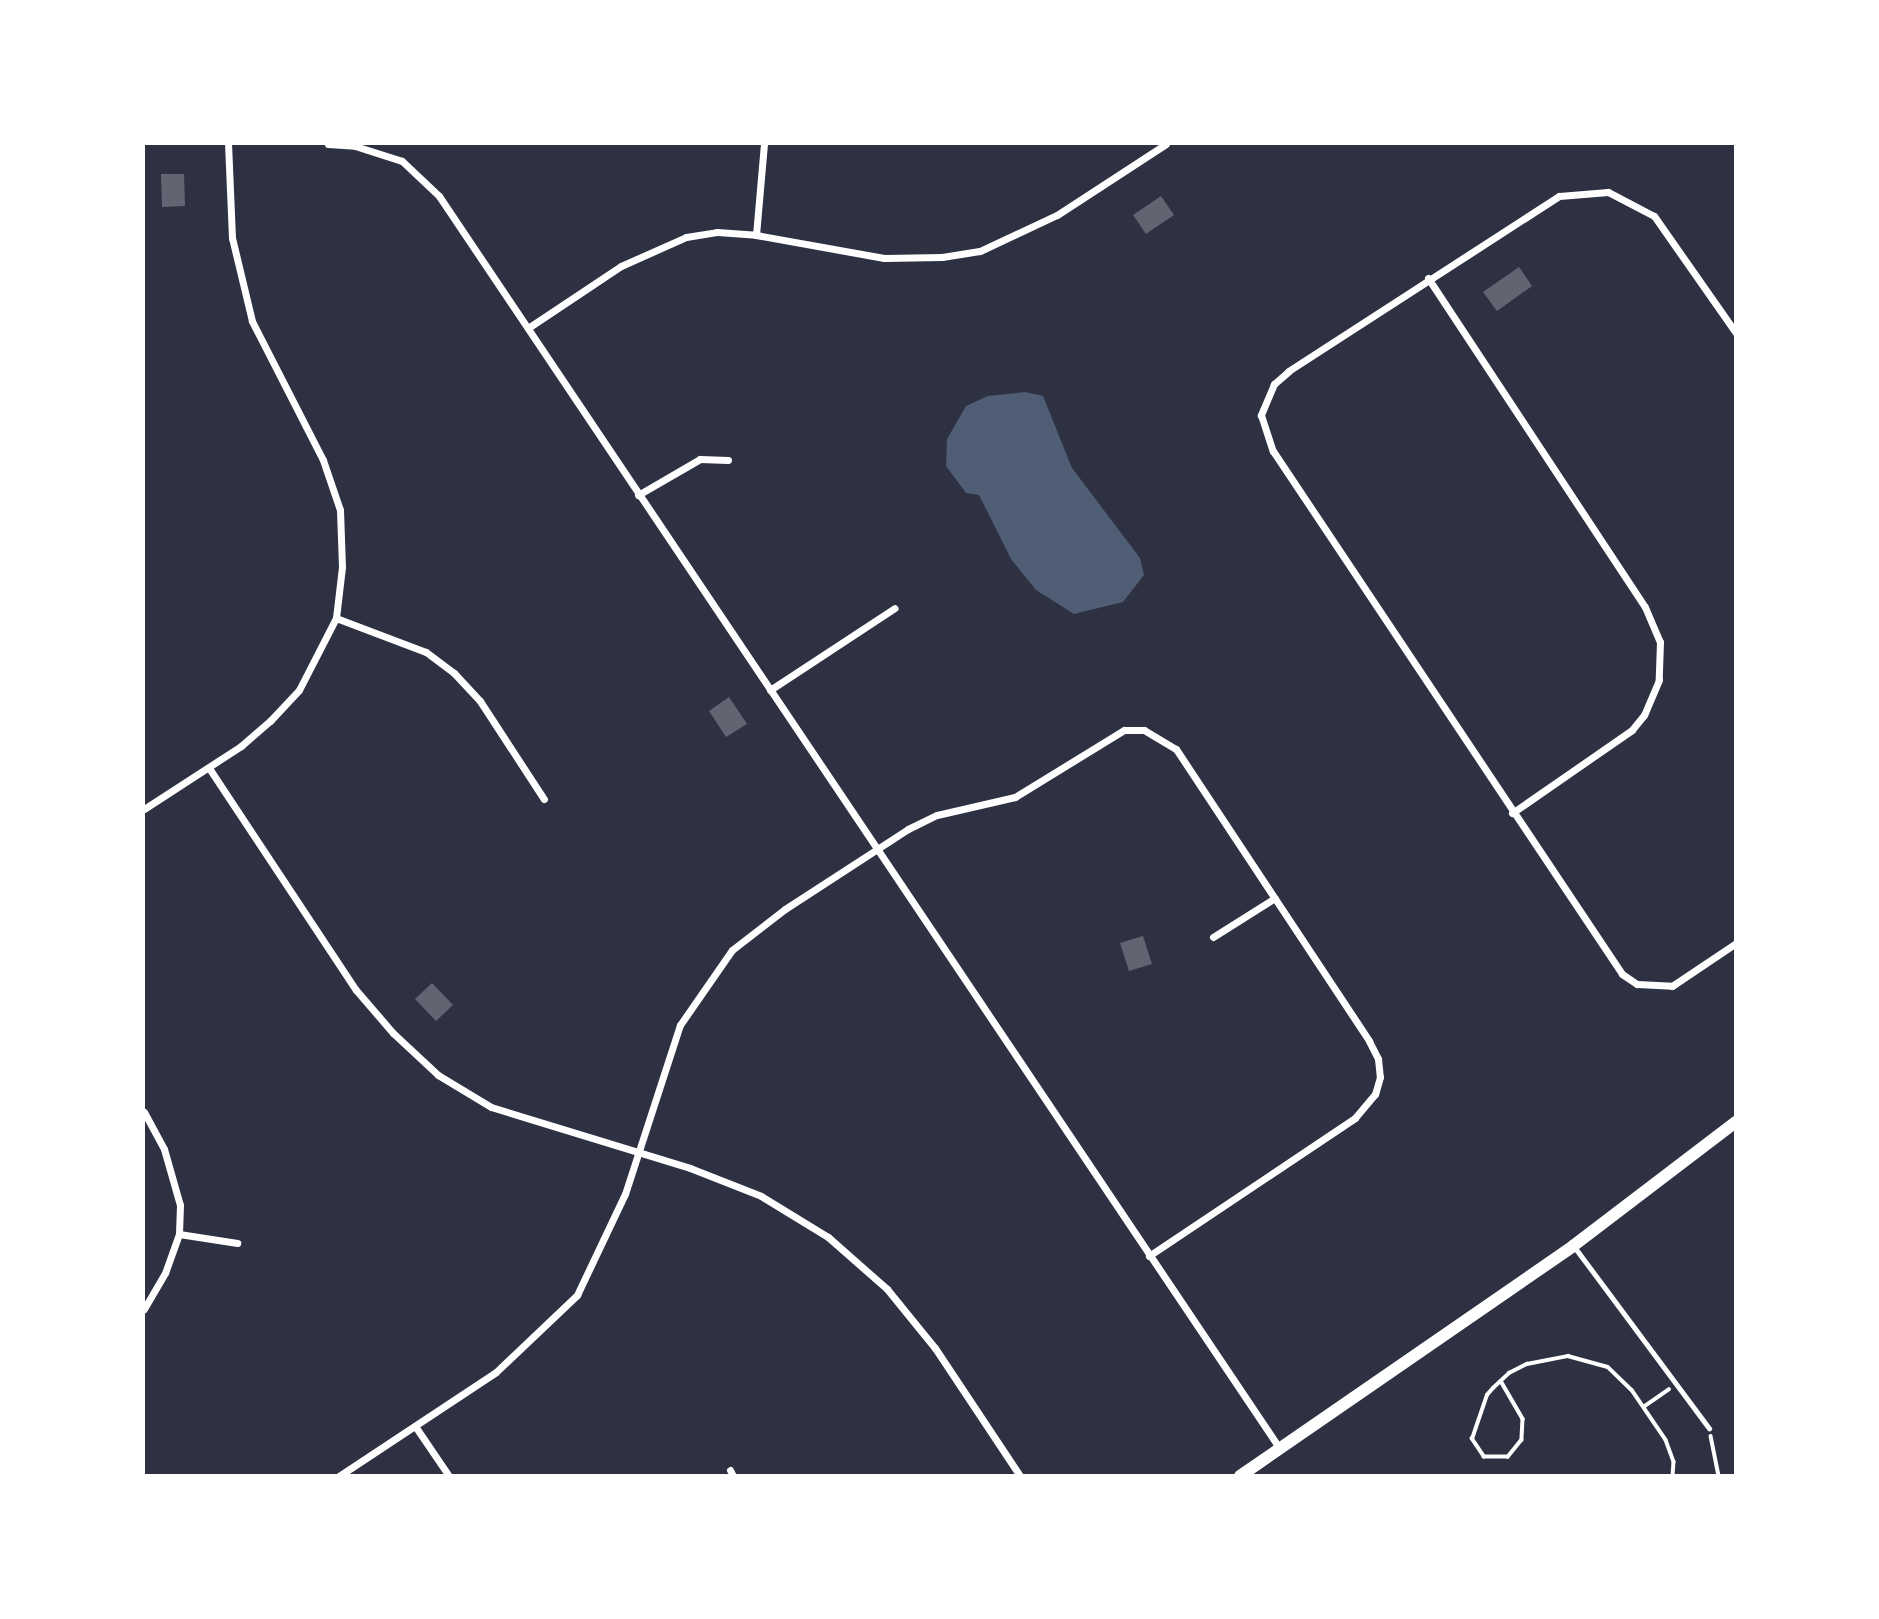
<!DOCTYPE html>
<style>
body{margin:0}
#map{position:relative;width:1879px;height:1619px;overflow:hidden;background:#2d3142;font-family:Lato,sans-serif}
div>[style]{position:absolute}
.water>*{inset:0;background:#4f5d75}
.building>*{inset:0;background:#626471}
.path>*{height:3.5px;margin:-1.75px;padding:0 1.75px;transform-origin:1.75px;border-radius:1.75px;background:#fff}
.service>*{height:4.5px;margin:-2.25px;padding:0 2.25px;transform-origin:2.25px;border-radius:2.25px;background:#fff}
.minor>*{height:7px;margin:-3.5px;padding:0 3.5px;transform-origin:3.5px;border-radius:3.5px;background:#fff}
.tertiary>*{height:12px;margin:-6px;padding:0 6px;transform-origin:6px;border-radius:6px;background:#fff}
span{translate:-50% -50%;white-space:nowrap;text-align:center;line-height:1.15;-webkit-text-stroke:6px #fff;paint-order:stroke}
.frame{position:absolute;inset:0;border:145px solid #fff;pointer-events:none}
</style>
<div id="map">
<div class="water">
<i style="clip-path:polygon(1025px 392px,1043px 396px,1072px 468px,1140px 558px,1144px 575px,1123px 602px,1074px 614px,1036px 590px,1011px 559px,979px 495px,966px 493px,946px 466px,947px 439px,966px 406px,988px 396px)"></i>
</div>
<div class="building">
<i style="clip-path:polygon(161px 174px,184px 174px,185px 206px,162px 207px)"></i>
<i style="clip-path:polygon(1161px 196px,1174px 215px,1146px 234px,1133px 215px)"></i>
<i style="clip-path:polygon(1519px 267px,1532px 286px,1497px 311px,1483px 292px)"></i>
<i style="clip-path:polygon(729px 697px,747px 724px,726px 737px,709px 711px)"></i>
<i style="clip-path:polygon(1143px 936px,1152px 964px,1129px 971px,1120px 943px)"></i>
<i style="clip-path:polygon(432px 983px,453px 1005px,436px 1021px,415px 999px)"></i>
</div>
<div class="path">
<i style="left:1501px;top:1381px;width:44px;rotate:59.9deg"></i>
<i style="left:1523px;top:1419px;width:21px;rotate:93deg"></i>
<i style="left:1522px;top:1440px;width:22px;rotate:129deg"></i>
<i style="left:1508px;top:1457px;width:24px;rotate:180deg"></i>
<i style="left:1484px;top:1457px;width:22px;rotate:-124deg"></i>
<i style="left:1472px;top:1439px;width:46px;rotate:-71.2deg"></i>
<i style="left:1487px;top:1395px;width:9px;rotate:-49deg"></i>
<i style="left:1493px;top:1388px;width:22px;rotate:-43deg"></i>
<i style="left:1509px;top:1373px;width:20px;rotate:-27deg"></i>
<i style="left:1527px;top:1364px;width:42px;rotate:-11deg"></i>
<i style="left:1568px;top:1356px;width:41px;rotate:15.4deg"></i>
<i style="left:1608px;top:1367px;width:33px;rotate:44deg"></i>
<i style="left:1632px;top:1390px;width:60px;rotate:55.8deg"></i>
<i style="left:1666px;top:1440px;width:23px;rotate:70deg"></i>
<i style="left:1674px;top:1462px;width:14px;rotate:94deg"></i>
<i style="left:1645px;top:1406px;width:29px;rotate:-35deg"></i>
<i style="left:1711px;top:1436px;width:41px;rotate:78.7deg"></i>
</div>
<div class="service">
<i style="left:1574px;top:1246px;width:227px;rotate:53.4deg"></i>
</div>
<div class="minor">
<i style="left:328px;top:144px;width:27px;rotate:4deg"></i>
<i style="left:355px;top:146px;width:49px;rotate:17.7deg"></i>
<i style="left:402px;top:161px;width:51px;rotate:43.4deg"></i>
<i style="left:439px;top:196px;width:1509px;rotate:56.13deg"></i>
<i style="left:756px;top:235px;width:91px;rotate:-85deg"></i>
<i style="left:1428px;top:278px;width:394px;rotate:56.6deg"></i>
<i style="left:1645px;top:607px;width:38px;rotate:67deg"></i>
<i style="left:1660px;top:642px;width:38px;rotate:92deg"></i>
<i style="left:1659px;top:680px;width:38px;rotate:113deg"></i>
<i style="left:1644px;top:715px;width:19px;rotate:129deg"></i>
<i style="left:1632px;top:730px;width:146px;rotate:145.3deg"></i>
<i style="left:528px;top:328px;width:112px;rotate:-33.7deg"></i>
<i style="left:621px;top:266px;width:71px;rotate:-24deg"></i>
<i style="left:686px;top:237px;width:31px;rotate:-9deg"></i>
<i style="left:717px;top:232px;width:39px;rotate:4deg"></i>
<i style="left:756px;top:235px;width:130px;rotate:10.2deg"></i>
<i style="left:884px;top:258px;width:58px;rotate:-1deg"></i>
<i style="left:942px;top:257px;width:38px;rotate:-9deg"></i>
<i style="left:980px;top:251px;width:85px;rotate:-25.1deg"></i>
<i style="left:1057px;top:215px;width:130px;rotate:-33.1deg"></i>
<i style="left:1736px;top:333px;width:143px;rotate:-125deg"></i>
<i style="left:1654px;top:216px;width:52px;rotate:-152.4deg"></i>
<i style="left:1608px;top:192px;width:49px;rotate:175.3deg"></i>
<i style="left:1559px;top:196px;width:322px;rotate:147.1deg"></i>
<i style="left:1289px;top:371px;width:20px;rotate:139deg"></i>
<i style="left:1274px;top:384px;width:34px;rotate:113deg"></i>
<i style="left:1261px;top:415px;width:38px;rotate:72deg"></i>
<i style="left:1273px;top:451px;width:629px;rotate:56.28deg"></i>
<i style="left:1622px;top:974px;width:18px;rotate:34deg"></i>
<i style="left:1637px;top:984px;width:35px;rotate:3deg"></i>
<i style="left:1672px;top:986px;width:77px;rotate:-33.9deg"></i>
<i style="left:638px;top:495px;width:72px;rotate:-30.1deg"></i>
<i style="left:700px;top:459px;width:28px;rotate:2deg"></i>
<i style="left:336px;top:618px;width:96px;rotate:20.7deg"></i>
<i style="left:426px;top:652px;width:35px;rotate:37deg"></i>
<i style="left:454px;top:673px;width:38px;rotate:47deg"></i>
<i style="left:480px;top:701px;width:117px;rotate:56.9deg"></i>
<i style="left:770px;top:690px;width:149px;rotate:-33.3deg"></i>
<i style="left:209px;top:768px;width:266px;rotate:56.5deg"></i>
<i style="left:356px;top:990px;width:57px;rotate:49.3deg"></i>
<i style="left:393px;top:1033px;width:62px;rotate:43deg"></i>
<i style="left:438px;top:1075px;width:62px;rotate:31.1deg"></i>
<i style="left:491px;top:1107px;width:208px;rotate:17deg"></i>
<i style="left:690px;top:1168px;width:76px;rotate:21.5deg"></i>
<i style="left:761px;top:1196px;width:79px;rotate:31.5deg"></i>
<i style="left:828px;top:1237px;width:79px;rotate:41.4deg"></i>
<i style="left:887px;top:1289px;width:76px;rotate:50.9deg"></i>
<i style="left:935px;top:1348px;width:154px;rotate:56.4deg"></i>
<i style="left:144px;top:809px;width:116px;rotate:-33deg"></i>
<i style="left:241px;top:746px;width:38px;rotate:-41deg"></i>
<i style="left:270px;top:721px;width:42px;rotate:-46.9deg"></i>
<i style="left:299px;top:690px;width:81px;rotate:-62.8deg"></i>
<i style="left:336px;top:618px;width:51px;rotate:-83.3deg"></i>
<i style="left:342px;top:567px;width:57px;rotate:-92deg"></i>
<i style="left:340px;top:510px;width:53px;rotate:-108.8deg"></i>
<i style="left:323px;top:460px;width:156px;rotate:-117.1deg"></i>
<i style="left:252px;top:321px;width:85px;rotate:-103.5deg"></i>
<i style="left:232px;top:238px;width:94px;rotate:-92.4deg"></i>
<i style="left:1213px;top:937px;width:73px;rotate:-32.2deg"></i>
<i style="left:144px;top:1112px;width:42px;rotate:61.6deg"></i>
<i style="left:164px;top:1149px;width:58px;rotate:74.1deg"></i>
<i style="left:180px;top:1205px;width:29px;rotate:92deg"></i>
<i style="left:179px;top:1234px;width:41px;rotate:109.7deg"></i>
<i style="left:165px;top:1273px;width:42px;rotate:120.3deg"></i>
<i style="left:179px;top:1234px;width:59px;rotate:8.8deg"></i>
<i style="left:415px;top:1426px;width:60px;rotate:55.8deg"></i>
<i style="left:730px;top:1470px;width:7px;rotate:63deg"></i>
<i style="left:339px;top:1476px;width:188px;rotate:-33.5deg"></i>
<i style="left:496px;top:1372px;width:112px;rotate:-43.5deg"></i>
<i style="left:577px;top:1295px;width:112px;rotate:-64.6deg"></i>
<i style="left:625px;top:1194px;width:178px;rotate:-72deg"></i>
<i style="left:680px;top:1025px;width:91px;rotate:-55.3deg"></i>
<i style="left:732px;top:950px;width:67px;rotate:-37.7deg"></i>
<i style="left:785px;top:909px;width:147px;rotate:-33deg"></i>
<i style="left:908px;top:829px;width:32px;rotate:-26deg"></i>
<i style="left:937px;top:815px;width:80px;rotate:-13deg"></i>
<i style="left:1015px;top:797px;width:128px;rotate:-31.6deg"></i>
<i style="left:1124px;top:730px;width:20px"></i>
<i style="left:1144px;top:730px;width:37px;rotate:31deg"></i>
<i style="left:1176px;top:749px;width:350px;rotate:56.5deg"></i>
<i style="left:1369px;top:1041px;width:20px;rotate:63deg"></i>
<i style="left:1378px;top:1059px;width:18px;rotate:84deg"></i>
<i style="left:1380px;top:1077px;width:18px;rotate:106deg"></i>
<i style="left:1375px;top:1094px;width:31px;rotate:130deg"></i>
<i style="left:1355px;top:1118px;width:248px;rotate:146.2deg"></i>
</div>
<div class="tertiary">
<i style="left:1240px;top:1476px;width:405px;rotate:-34.6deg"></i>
<i style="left:1573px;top:1246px;width:205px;rotate:-37.3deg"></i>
</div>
<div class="frame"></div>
</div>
